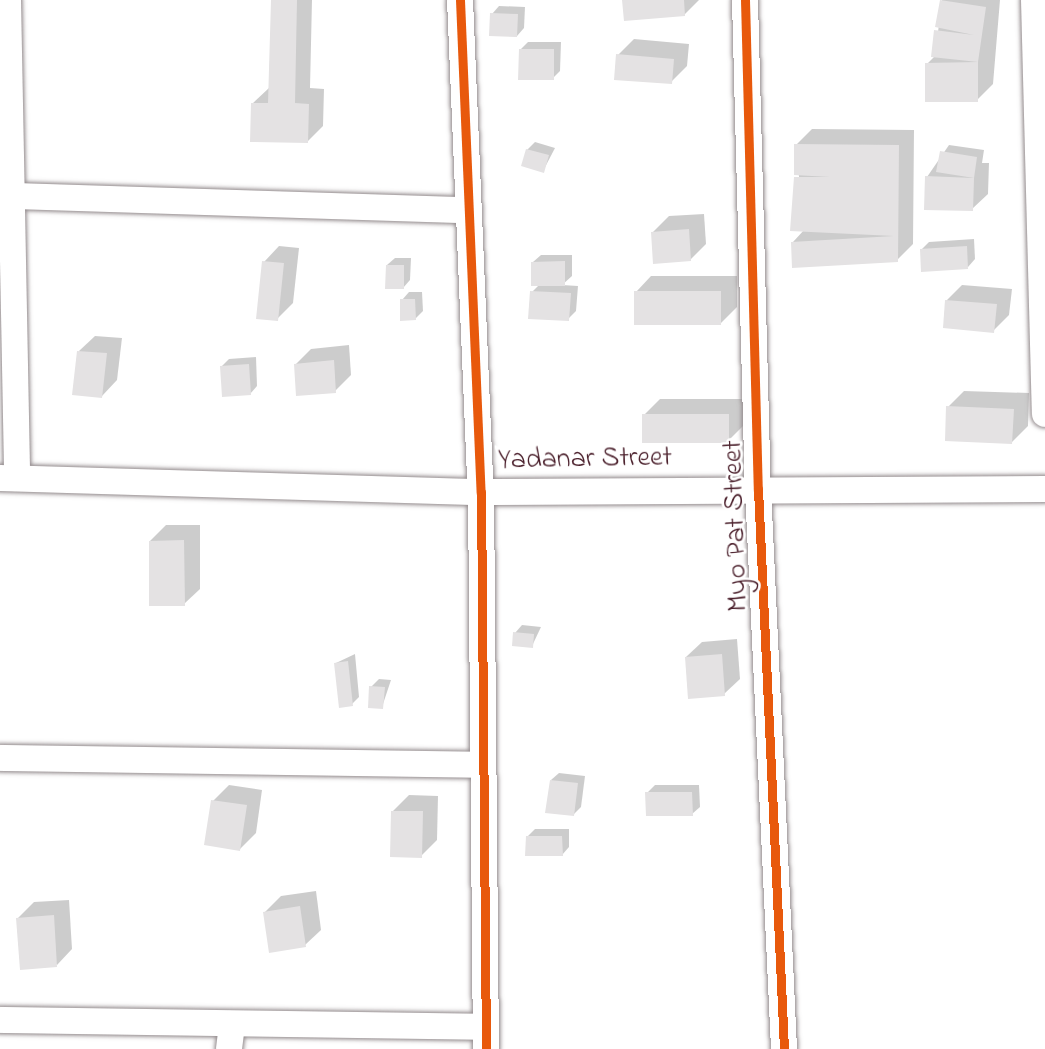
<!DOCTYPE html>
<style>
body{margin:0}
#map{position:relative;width:1045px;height:1049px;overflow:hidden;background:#fff;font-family:"Indie Flower",sans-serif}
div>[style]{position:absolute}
.shadow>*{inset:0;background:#0003}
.building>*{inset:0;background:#e4e2e3}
.roads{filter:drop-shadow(0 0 2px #948c8e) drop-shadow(0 0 2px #948c8e)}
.minor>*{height:26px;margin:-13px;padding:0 13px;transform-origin:13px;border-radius:13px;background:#fff}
.cycleway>*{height:9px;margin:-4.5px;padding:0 4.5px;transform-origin:4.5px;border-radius:4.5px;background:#e8590c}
span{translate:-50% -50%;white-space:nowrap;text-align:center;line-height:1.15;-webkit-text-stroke:5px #fff;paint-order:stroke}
.street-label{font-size:28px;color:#4a1f2b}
</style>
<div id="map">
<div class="shadow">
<i style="clip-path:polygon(272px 0,312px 0,310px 88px,324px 89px,323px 126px,307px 142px,253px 103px,269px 88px)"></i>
<i style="clip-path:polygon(624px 0,699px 0,684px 15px)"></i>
<i style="clip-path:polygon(942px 0,1000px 0,993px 84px,977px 100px,927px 64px,935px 56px)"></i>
<i style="clip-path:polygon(499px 6px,525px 7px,524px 28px,517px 36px,492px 14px)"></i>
<i style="clip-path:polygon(634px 39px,689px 44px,687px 66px,671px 82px,618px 55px)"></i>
<i style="clip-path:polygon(528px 42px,561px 42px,560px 71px,553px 78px,521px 49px)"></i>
<i style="clip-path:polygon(812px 129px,914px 130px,913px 244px,897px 260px,793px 242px,804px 230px,796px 145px)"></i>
<i style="clip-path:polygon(535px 142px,555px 148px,543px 171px,527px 150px)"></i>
<i style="clip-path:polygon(949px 145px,984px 150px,982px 163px,989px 163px,988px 194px,972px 209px,927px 177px)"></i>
<i style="clip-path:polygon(704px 214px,706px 244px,690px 260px,653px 232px,669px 216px)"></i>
<i style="clip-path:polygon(974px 239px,975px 259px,968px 267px,922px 249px,929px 242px)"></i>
<i style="clip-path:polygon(279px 246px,299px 248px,293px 303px,277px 319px,264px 262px)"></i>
<i style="clip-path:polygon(541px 255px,572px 255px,572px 276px,562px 285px,578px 286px,576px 311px,568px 319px,532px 292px,540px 284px,533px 262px)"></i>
<i style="clip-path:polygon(395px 258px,411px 258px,410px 280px,403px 288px,387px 265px)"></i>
<i style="clip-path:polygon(651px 276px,737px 276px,737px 307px,721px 323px,636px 292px)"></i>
<i style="clip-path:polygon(962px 285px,1012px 289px,1009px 315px,993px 331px,946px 301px)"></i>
<i style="clip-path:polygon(409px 292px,422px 292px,423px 311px,415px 319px,402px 300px)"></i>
<i style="clip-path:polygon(95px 336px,122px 338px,117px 380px,102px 396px,79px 351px)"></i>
<i style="clip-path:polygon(349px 345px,351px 375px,335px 391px,295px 365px,311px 349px)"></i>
<i style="clip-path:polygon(256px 357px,257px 386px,250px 394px,222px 366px,229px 359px)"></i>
<i style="clip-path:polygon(964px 391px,1029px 393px,1028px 426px,1012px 442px,948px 407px)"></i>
<i style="clip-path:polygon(660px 399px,744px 399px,744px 425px,728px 441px,644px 415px)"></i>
<i style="clip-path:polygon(166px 525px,200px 525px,200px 589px,184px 604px,150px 541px)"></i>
<i style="clip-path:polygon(522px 625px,541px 627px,532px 646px,515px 633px)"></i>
<i style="clip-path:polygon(737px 639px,740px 679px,724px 694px,686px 657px,702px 642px)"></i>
<i style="clip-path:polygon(355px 654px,359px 697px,352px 704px,336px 663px)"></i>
<i style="clip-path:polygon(379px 679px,391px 680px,382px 707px,371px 687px)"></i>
<i style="clip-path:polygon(559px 773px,585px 776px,581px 807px,573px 815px,551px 780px)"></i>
<i style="clip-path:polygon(229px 785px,262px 790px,256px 833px,240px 849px,213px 801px)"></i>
<i style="clip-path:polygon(655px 785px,699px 785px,700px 807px,692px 814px,647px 793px)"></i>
<i style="clip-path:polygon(409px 795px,438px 796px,437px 840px,421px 856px,393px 811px)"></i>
<i style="clip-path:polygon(535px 829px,569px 829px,569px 847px,562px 855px,527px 837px)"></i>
<i style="clip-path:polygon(316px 891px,321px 930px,305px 945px,265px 912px,281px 896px)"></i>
<i style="clip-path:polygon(69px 900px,72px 949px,57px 965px,18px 918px,34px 902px)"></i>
</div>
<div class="building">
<i style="clip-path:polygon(271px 0,297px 0,295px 103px,309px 104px,308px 143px,250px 142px,251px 103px,268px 103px)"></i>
<i style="clip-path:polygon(622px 0,684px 0,685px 16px,624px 21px)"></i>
<i style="clip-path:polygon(940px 0,986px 7px,978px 62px,931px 57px,934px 30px,974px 35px,935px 27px)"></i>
<i style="clip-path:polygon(490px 13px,518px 14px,517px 37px,489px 36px)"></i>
<i style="clip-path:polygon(519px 49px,554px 49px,554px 80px,518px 80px)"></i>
<i style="clip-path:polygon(616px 54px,674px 59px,672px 84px,614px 80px)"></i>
<i style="clip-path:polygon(978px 62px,978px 102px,925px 102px,925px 63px)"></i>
<i style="clip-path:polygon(794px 144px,899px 145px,898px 262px,792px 268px,791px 242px,894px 236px,790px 231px,794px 177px,830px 177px,794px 175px)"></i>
<i style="clip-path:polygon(526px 149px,549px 155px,544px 173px,521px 166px)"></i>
<i style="clip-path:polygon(940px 151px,977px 157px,974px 178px,936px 172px)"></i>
<i style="clip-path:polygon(925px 176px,974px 178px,973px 211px,924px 210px)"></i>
<i style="clip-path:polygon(689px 229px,691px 261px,653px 264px,651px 232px)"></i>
<i style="clip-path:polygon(967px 246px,968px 269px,921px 272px,920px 249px)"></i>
<i style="clip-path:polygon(262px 261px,284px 263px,278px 321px,256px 319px)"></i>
<i style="clip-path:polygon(565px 261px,565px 286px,531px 286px,531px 262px)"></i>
<i style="clip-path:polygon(386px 265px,404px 265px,404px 289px,385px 289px)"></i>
<i style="clip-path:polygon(530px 291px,571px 293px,569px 321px,528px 319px)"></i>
<i style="clip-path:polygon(634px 291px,721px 291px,721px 325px,634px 325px)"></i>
<i style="clip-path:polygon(400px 299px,415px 299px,416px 320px,400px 321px)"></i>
<i style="clip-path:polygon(945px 300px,997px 304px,994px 333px,943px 328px)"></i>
<i style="clip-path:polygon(77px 351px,107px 353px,102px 398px,72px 395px)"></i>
<i style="clip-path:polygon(334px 360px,336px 393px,296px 396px,294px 364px)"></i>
<i style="clip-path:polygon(249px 364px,251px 395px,222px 397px,220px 366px)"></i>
<i style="clip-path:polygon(946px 406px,1014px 409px,1012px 444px,945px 441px)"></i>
<i style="clip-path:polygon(642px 414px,729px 414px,729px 443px,642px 443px)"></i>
<i style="clip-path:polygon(184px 540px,185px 606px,149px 606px,149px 541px)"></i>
<i style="clip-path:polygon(513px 632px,534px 634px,533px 648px,512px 646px)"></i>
<i style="clip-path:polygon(722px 654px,725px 696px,688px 699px,685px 657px)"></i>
<i style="clip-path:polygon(348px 661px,353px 706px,339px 708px,334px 663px)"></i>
<i style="clip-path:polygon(369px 686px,385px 687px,383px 709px,368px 708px)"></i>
<i style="clip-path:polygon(550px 780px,578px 783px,574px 816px,545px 813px)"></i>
<i style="clip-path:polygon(645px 792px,692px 792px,693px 816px,646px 816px)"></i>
<i style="clip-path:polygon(211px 800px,247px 805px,240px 851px,204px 845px)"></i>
<i style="clip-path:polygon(391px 811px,423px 811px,422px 858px,390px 857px)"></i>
<i style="clip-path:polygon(526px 836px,562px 836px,563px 856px,525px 856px)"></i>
<i style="clip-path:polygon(300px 906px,306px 947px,269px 953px,263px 912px)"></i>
<i style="clip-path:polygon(54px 915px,57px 967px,20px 970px,16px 918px)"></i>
</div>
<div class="roads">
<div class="minor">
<i style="left:8px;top:0;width:478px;rotate:88.9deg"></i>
<i style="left:460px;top:0;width:492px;rotate:87.6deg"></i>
<i style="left:481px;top:492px;width:557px;rotate:89.49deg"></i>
<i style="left:745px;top:0;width:489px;rotate:88.5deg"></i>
<i style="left:758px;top:489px;width:561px;rotate:87.34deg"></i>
<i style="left:1034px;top:0;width:414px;rotate:88.5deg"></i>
<i style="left:12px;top:196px;width:457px;rotate:1.8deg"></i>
<i style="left:0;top:478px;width:481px;rotate:1.7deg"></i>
<i style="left:481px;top:492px;width:564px;rotate:-0.3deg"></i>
<i style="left:0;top:758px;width:483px;rotate:0.8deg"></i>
<i style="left:0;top:1020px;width:485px;rotate:0.8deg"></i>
<i style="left:229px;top:1049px;width:25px;rotate:-83deg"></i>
</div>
</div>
<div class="cycleway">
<i style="left:460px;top:0;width:492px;rotate:87.6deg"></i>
<i style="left:481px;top:492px;width:557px;rotate:89.49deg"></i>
<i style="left:745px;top:0;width:489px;rotate:88.5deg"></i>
<i style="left:758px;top:489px;width:561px;rotate:87.34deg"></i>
</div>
<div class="street-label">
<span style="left:585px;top:460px;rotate:-1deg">Yadanar Street</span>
<span style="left:737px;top:526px;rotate:-92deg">Myo Pat Street</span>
</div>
</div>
